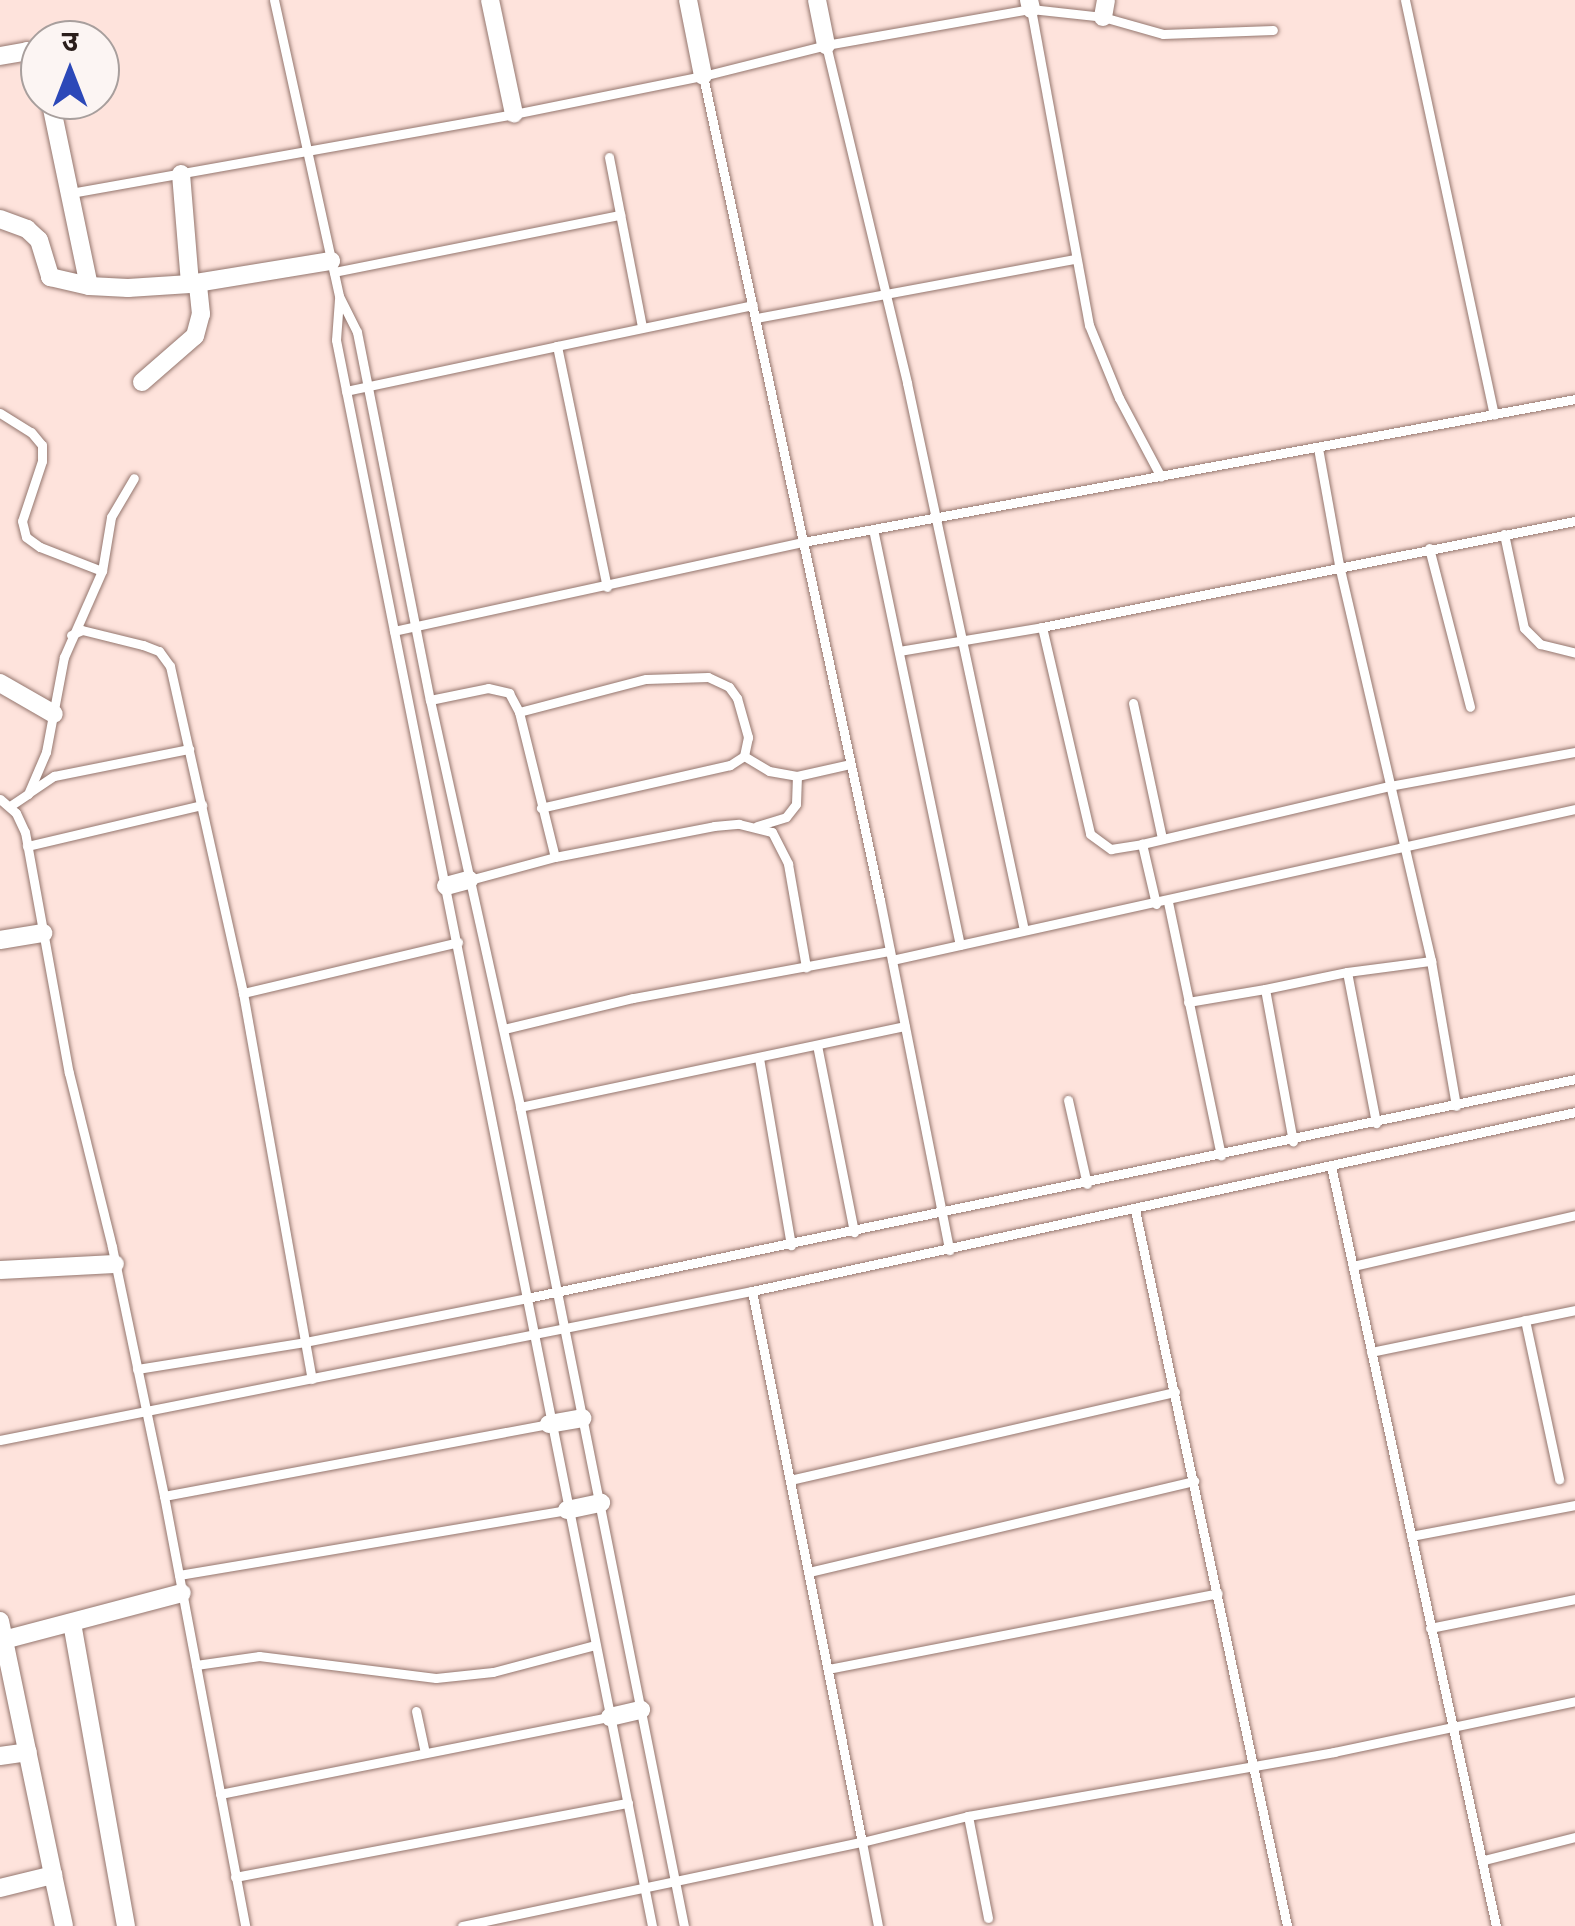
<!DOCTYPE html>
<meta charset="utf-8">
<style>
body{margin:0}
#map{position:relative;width:1575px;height:1926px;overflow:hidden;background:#fee3dc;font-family:Helvetica,"Noto Sans Devanagari",sans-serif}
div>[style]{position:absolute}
.roads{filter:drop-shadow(0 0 2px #94766e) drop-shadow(0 0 2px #94766e)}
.service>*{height:9px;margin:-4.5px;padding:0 4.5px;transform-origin:4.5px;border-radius:4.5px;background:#fff}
.minor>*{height:18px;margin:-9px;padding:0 9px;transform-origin:9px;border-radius:9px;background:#fff}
span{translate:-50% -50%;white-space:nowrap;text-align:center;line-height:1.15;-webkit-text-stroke:10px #fcf5f3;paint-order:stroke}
.north{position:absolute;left:20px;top:20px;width:100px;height:100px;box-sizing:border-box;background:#fcf5f3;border:2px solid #a89f9d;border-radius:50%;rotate:0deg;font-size:28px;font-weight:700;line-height:40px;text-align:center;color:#2a1e1b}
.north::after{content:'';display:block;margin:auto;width:35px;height:45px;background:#2c48b8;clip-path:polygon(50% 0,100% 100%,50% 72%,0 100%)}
</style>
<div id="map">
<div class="roads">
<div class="service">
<i style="left:274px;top:0;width:303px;rotate:77.6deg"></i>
<i style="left:339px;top:296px;width:40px;rotate:63.4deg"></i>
<i style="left:357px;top:332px;width:375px;rotate:78.8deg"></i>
<i style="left:430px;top:700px;width:417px;rotate:77.5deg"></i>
<i style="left:520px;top:1107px;width:835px;rotate:78.68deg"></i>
<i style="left:1405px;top:0;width:424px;rotate:77.9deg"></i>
<i style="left:1031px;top:9px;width:321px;rotate:79.6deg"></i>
<i style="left:1089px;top:325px;width:79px;rotate:67.7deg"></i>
<i style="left:1119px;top:398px;width:89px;rotate:62deg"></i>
<i style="left:826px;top:45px;width:208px;rotate:-10deg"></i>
<i style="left:1031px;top:9px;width:72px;rotate:6.3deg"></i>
<i style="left:1103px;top:17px;width:62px;rotate:15.8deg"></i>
<i style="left:1163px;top:34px;width:110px;rotate:-2.1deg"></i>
<i style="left:703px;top:76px;width:843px;rotate:77.88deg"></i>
<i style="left:880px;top:900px;width:357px;rotate:78.8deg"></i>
<i style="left:609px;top:157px;width:173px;rotate:79deg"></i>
<i style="left:71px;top:193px;width:450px;rotate:-10.1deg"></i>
<i style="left:514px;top:114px;width:193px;rotate:-11.4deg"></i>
<i style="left:703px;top:76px;width:127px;rotate:-14.1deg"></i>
<i style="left:826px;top:45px;width:348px;rotate:76.5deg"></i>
<i style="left:907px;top:383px;width:559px;rotate:77.93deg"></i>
<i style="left:334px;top:272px;width:292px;rotate:-11.3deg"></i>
<i style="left:339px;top:299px;width:41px;rotate:94.2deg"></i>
<i style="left:336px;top:340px;width:1617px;rotate:78.73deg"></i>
<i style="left:756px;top:318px;width:324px;rotate:-10.5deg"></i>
<i style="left:557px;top:346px;width:200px;rotate:-11.8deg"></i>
<i style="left:346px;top:391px;width:216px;rotate:-12deg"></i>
<i style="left:557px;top:346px;width:246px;rotate:78.3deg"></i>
<i style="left:0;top:413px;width:36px;rotate:32deg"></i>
<i style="left:31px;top:432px;width:17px;rotate:50deg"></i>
<i style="left:42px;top:445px;width:16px;rotate:90deg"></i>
<i style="left:42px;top:461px;width:63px;rotate:108.4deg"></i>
<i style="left:22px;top:521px;width:16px;rotate:76deg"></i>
<i style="left:26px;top:537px;width:17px;rotate:36deg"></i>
<i style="left:40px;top:547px;width:66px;rotate:21.2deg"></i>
<i style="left:102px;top:571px;width:55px;rotate:-80.5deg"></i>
<i style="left:111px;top:517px;width:45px;rotate:-59.5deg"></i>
<i style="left:1318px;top:448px;width:119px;rotate:79.8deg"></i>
<i style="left:1339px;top:565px;width:407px;rotate:76.9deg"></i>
<i style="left:1431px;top:961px;width:147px;rotate:80.2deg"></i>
<i style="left:873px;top:529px;width:425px;rotate:78.2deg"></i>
<i style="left:1504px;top:534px;width:96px;rotate:78deg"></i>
<i style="left:1524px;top:628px;width:23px;rotate:45deg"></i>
<i style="left:1540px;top:644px;width:36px;rotate:14deg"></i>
<i style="left:1429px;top:548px;width:164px;rotate:75.5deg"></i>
<i style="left:1042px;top:627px;width:212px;rotate:76.9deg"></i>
<i style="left:1090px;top:834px;width:26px;rotate:36deg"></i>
<i style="left:1111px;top:849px;width:31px;rotate:-9deg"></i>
<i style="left:394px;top:631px;width:419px;rotate:-12.3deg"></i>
<i style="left:803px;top:542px;width:785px;rotate:-10.49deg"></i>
<i style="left:71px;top:635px;width:12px;rotate:-24deg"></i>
<i style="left:82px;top:630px;width:63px;rotate:13.8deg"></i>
<i style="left:143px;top:645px;width:17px;rotate:21deg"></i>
<i style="left:159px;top:651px;width:19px;rotate:54deg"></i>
<i style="left:170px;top:666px;width:335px;rotate:77.4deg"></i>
<i style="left:243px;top:993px;width:221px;rotate:-13.3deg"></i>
<i style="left:899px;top:651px;width:145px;rotate:-9.5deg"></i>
<i style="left:1042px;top:627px;width:543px;rotate:-11.25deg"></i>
<i style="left:430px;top:700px;width:59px;rotate:-11.7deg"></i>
<i style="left:488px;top:688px;width:22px;rotate:13deg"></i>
<i style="left:509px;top:693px;width:21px;rotate:62deg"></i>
<i style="left:519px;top:712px;width:149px;rotate:76.1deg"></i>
<i style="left:555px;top:857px;width:89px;rotate:165deg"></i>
<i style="left:1133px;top:703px;width:138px;rotate:77.9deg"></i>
<i style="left:519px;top:712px;width:131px;rotate:-14.6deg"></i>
<i style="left:646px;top:679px;width:62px;rotate:-1.8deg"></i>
<i style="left:708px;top:677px;width:23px;rotate:25deg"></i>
<i style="left:729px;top:687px;width:14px;rotate:54deg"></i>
<i style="left:737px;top:698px;width:41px;rotate:74.2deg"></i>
<i style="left:748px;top:737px;width:19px;rotate:102deg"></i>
<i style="left:744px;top:756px;width:17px;rotate:147deg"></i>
<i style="left:730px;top:765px;width:194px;rotate:167.2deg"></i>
<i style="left:744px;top:756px;width:29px;rotate:31deg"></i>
<i style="left:769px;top:771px;width:28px;rotate:10deg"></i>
<i style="left:797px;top:776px;width:54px;rotate:-12.8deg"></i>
<i style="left:30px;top:792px;width:29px;rotate:-34deg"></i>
<i style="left:54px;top:776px;width:138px;rotate:-11.3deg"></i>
<i style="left:0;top:799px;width:21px;rotate:41deg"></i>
<i style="left:16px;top:813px;width:21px;rotate:65deg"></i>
<i style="left:25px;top:832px;width:245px;rotate:79.7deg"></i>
<i style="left:69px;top:1073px;width:179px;rotate:76.1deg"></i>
<i style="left:112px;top:1247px;width:254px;rotate:78.2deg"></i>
<i style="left:164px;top:1496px;width:438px;rotate:79.3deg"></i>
<i style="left:10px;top:806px;width:22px;rotate:-34deg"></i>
<i style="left:28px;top:794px;width:46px;rotate:-66.8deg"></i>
<i style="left:46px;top:752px;width:97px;rotate:-79.3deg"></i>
<i style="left:64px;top:657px;width:94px;rotate:-66.2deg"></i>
<i style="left:757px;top:826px;width:30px;rotate:-17deg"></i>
<i style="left:786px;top:817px;width:16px;rotate:-52deg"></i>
<i style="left:796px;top:804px;width:28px;rotate:-88deg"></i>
<i style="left:27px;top:846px;width:180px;rotate:-13.2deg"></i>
<i style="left:555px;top:857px;width:162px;rotate:-11deg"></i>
<i style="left:714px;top:826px;width:25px;rotate:-5deg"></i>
<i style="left:739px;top:824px;width:34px;rotate:14deg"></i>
<i style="left:772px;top:832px;width:36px;rotate:63deg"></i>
<i style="left:788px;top:864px;width:105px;rotate:80.1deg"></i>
<i style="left:1168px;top:902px;width:259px;rotate:78.2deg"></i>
<i style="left:1156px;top:904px;width:62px;rotate:-103.1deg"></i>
<i style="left:1142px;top:844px;width:254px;rotate:-13.2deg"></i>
<i style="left:1389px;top:786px;width:189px;rotate:-10.4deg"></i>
<i style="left:892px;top:960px;width:699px;rotate:-12.47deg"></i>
<i style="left:1347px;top:972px;width:85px;rotate:-7.5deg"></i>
<i style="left:1265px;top:989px;width:84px;rotate:-11.7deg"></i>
<i style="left:1347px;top:972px;width:154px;rotate:79.1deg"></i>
<i style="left:243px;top:993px;width:392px;rotate:79.9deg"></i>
<i style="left:1188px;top:1002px;width:78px;rotate:-9.6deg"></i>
<i style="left:1265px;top:989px;width:155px;rotate:79.6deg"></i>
<i style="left:504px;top:1029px;width:133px;rotate:-13.5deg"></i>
<i style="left:633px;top:998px;width:261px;rotate:-10.4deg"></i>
<i style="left:817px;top:1045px;width:191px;rotate:78.8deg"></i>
<i style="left:759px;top:1058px;width:190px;rotate:80.3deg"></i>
<i style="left:1068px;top:1100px;width:86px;rotate:77.3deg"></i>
<i style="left:520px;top:1107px;width:393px;rotate:-11.9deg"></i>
<i style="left:1331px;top:1166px;width:778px;rotate:77.75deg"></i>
<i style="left:1135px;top:1210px;width:732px;rotate:78.01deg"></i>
<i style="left:1353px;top:1266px;width:228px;rotate:-12.9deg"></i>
<i style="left:1525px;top:1320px;width:163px;rotate:77.9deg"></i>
<i style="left:1371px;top:1352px;width:208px;rotate:-11.6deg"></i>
<i style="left:137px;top:1369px;width:170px;rotate:-9.1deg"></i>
<i style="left:305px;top:1342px;width:226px;rotate:-11.2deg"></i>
<i style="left:527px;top:1298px;width:1071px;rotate:-11.8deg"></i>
<i style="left:0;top:1440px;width:767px;rotate:-11.21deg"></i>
<i style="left:752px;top:1291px;width:842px;rotate:-12.27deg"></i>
<i style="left:790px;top:1480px;width:395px;rotate:-12.9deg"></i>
<i style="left:164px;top:1496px;width:392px;rotate:-10.6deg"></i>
<i style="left:1411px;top:1536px;width:167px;rotate:-10.7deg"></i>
<i style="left:809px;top:1572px;width:396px;rotate:-13.3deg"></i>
<i style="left:179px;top:1575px;width:392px;rotate:-9.5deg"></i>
<i style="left:1430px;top:1628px;width:148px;rotate:-11.3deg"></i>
<i style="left:196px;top:1665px;width:64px;rotate:-8.1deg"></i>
<i style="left:259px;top:1656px;width:178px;rotate:7.1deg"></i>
<i style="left:436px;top:1678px;width:57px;rotate:-6deg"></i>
<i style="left:493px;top:1672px;width:106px;rotate:-14.8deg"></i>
<i style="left:828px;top:1669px;width:397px;rotate:-11deg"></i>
<i style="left:416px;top:1711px;width:43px;rotate:77.9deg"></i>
<i style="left:220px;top:1794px;width:398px;rotate:-11.2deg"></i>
<i style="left:968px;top:1816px;width:104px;rotate:78.9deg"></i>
<i style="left:1484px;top:1860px;width:94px;rotate:-14.2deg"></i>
<i style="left:235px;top:1877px;width:400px;rotate:-10.7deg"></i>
<i style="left:462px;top:1926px;width:409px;rotate:-11.9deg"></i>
<i style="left:862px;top:1842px;width:562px;rotate:-101.29deg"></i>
<i style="left:878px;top:1926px;width:86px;rotate:-100.8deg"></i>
<i style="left:862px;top:1842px;width:109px;rotate:-13.8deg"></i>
<i style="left:968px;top:1816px;width:372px;rotate:-9.9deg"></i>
<i style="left:1334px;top:1752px;width:246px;rotate:-11.9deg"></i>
</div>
<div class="minor">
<i style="left:490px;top:0;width:116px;rotate:78.1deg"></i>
<i style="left:688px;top:0;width:77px;rotate:78.8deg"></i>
<i style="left:817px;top:0;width:46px;rotate:78.7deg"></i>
<i style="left:1029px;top:0;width:9px;rotate:77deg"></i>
<i style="left:1103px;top:17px;width:17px;rotate:-80deg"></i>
<i style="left:0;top:56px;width:27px;rotate:-10deg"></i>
<i style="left:27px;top:51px;width:17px;rotate:40deg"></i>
<i style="left:181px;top:174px;width:110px;rotate:85.3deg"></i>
<i style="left:0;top:219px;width:29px;rotate:20deg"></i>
<i style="left:27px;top:229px;width:16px;rotate:43deg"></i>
<i style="left:39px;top:240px;width:39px;rotate:73deg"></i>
<i style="left:50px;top:277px;width:40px;rotate:13deg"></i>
<i style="left:89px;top:286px;width:190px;rotate:-101.8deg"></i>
<i style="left:89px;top:286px;width:39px;rotate:3deg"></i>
<i style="left:128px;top:288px;width:62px;rotate:-3.7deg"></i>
<i style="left:190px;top:284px;width:143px;rotate:-9.3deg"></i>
<i style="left:142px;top:382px;width:70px;rotate:-41deg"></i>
<i style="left:195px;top:336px;width:23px;rotate:-75deg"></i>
<i style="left:201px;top:314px;width:31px;rotate:-96deg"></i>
<i style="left:0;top:683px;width:62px;rotate:29.9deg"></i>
<i style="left:446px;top:886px;width:24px;rotate:-15deg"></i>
<i style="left:0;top:940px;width:44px;rotate:-9.2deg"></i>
<i style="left:0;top:1270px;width:115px;rotate:-3deg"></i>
<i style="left:549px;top:1424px;width:34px;rotate:-10deg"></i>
<i style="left:567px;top:1510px;width:35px;rotate:-12deg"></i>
<i style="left:0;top:1621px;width:259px;rotate:78.2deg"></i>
<i style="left:72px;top:1623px;width:308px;rotate:79.9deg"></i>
<i style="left:0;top:1641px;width:188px;rotate:-14.8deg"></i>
<i style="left:610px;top:1717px;width:32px;rotate:-13deg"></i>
<i style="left:0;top:1756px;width:28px;rotate:-8deg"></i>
<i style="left:0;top:1888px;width:55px;rotate:-13.8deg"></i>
<i style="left:53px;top:1875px;width:52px;rotate:77.8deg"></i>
</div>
</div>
<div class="north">उ</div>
</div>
